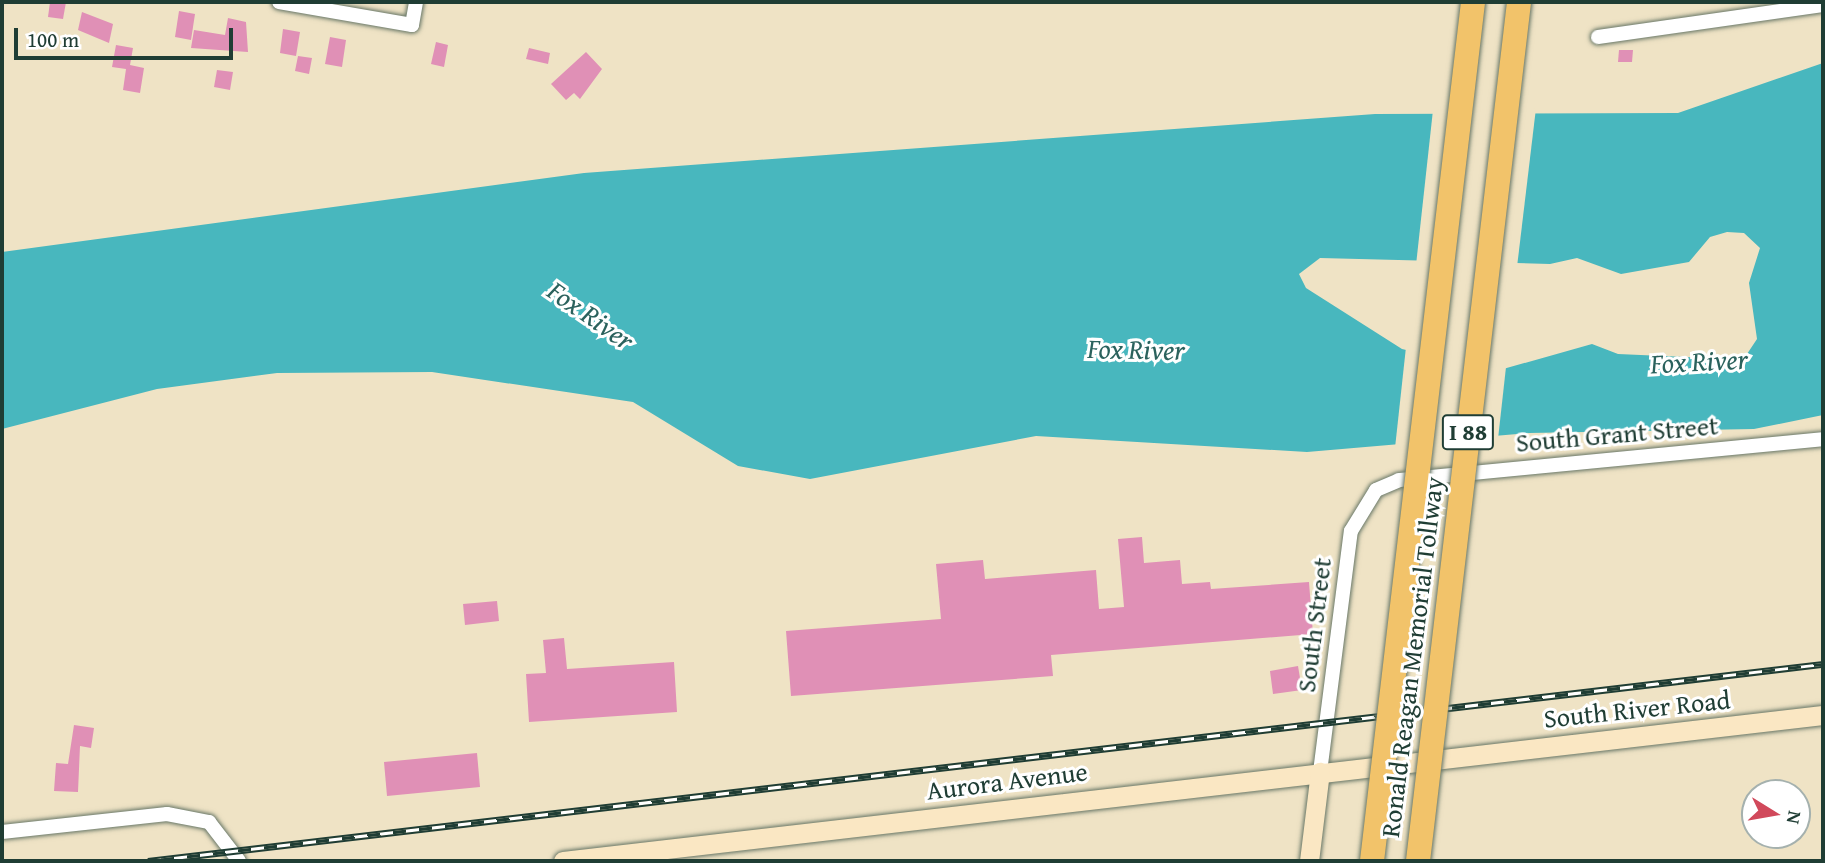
<!DOCTYPE html>
<style>
body{margin:0}
#map{position:relative;width:1825px;height:863px;overflow:hidden;background:#efe3c5;font-family:"Gentium Book Plus",serif}
div>[style]{position:absolute}
.water>*{inset:0;background:#48b7be}
.pier>*{inset:0;background:#efe3c5}
.building>*{inset:0;background:#e090b6}
.roads{filter:drop-shadow(0 0 2px #687767) drop-shadow(0 0 2px #687767)}
.street>*{height:14px;margin:-7px;padding:0 7px;transform-origin:7px;border-radius:7px;background:#fff}
.secondary>*{height:19px;margin:-9.5px;padding:0 9.5px;transform-origin:9.5px;border-radius:9.5px;background:#fae7c3}
.rail>*{height:7px;margin-top:-3.5px;transform-origin:0;background:repeating-linear-gradient(90deg,#fff 0 13px,#1f3d34 0 26px);box-sizing:border-box;border-block:2px solid #1f3d34}
.bridges{filter:drop-shadow(0 0 2px #687767) drop-shadow(0 0 2px #687767)}
.highway-bridge>*{height:24px;margin:-12px;padding:0 12px;transform-origin:12px;border-radius:12px;background:#f2c36a}
span{translate:-50% -50%;white-space:nowrap;text-align:center;line-height:1.15;-webkit-text-stroke:6px #fff;paint-order:stroke}
.shield-label span{padding:2px 5px;background:#fff;border:2px solid;border-radius:5px;-webkit-text-stroke-width:0}
.shield-label{font-size:24px;color:#1f3d34;font-weight:700}
.street-label{font-size:26px;color:#1f3d34}
.water-label{font-size:28px;color:#2b625d;font-style:italic}
.frame{position:absolute;inset:0;border:4px solid #1f3d34;pointer-events:none}
.north{position:absolute;left:1741px;top:779px;width:70px;height:70px;box-sizing:border-box;background:#fff;border:2px solid #a5b1ae;border-radius:50%;rotate:101deg;font-size:19px;font-weight:700;line-height:28px;text-align:center;color:#1f3d34}
.north::after{content:'';display:block;margin:auto;width:24px;height:32px;background:#d1495b;clip-path:polygon(50% 0,100% 100%,50% 72%,0 100%)}
.scale{position:absolute;left:14px;top:28px;width:219px;height:32px;box-sizing:border-box;border:4px solid #1f3d34;border-top:0;padding-left:9px;font-size:21px;line-height:24px;white-space:nowrap;color:#1f3d34;-webkit-text-stroke:5px #fff;paint-order:stroke}
</style>
<div id="map">
<div class="water">
<i style="clip-path:polygon(evenodd,1823px 63px,1823px 415px,1754px 429px,1529px 433px,1307px 452px,1036px 436px,810px 479px,738px 466px,633px 402px,432px 372px,277px 373px,157px 389px,2px 429px,2px 252px,584px 173px,1375px 114px,1678px 113px,1823px 63px,1727px 232px,1744px 233px,1760px 248px,1749px 283px,1757px 339px,1745px 357px,1731px 359px,1618px 354px,1592px 344px,1496px 371px,1402px 349px,1306px 288px,1299px 274px,1320px 258px,1550px 264px,1577px 258px,1621px 274px,1689px 262px,1710px 237px,1727px 232px)"></i>
</div>
<div class="pier">
<i style="clip-path:polygon(1536px 108px,1517px 267px,1416px 265px,1433px 110px)"></i>
<i style="clip-path:polygon(1406px 347px,1506px 367px,1498px 439px,1395px 448px)"></i>
</div>
<div class="building">
<i style="clip-path:polygon(50px 2px,66px 2px,63px 19px,48px 17px)"></i>
<i style="clip-path:polygon(179px 11px,195px 14px,191px 40px,175px 37px)"></i>
<i style="clip-path:polygon(82px 12px,113px 24px,109px 43px,78px 30px)"></i>
<i style="clip-path:polygon(228px 18px,246px 22px,248px 52px,191px 48px,194px 30px,225px 35px)"></i>
<i style="clip-path:polygon(283px 29px,300px 32px,296px 56px,280px 53px)"></i>
<i style="clip-path:polygon(330px 37px,346px 40px,342px 67px,325px 64px)"></i>
<i style="clip-path:polygon(436px 42px,448px 45px,444px 67px,431px 64px)"></i>
<i style="clip-path:polygon(116px 45px,133px 48px,130px 65px,144px 68px,140px 93px,123px 90px,126px 69px,112px 67px)"></i>
<i style="clip-path:polygon(529px 48px,550px 53px,548px 64px,526px 59px)"></i>
<i style="clip-path:polygon(1619px 50px,1633px 50px,1632px 62px,1618px 62px)"></i>
<i style="clip-path:polygon(586px 52px,602px 69px,580px 99px,574px 93px,566px 100px,551px 84px)"></i>
<i style="clip-path:polygon(298px 56px,312px 58px,309px 74px,295px 71px)"></i>
<i style="clip-path:polygon(217px 70px,233px 72px,230px 90px,214px 87px)"></i>
<i style="clip-path:polygon(1142px 537px,1144px 563px,1180px 560px,1182px 584px,1210px 582px,1211px 589px,1309px 582px,1313px 634px,1051px 655px,1053px 676px,791px 696px,786px 631px,941px 619px,936px 564px,983px 560px,985px 579px,1096px 570px,1099px 609px,1124px 607px,1118px 539px)"></i>
<i style="clip-path:polygon(497px 601px,499px 621px,465px 625px,463px 604px)"></i>
<i style="clip-path:polygon(564px 638px,567px 669px,674px 662px,677px 712px,529px 722px,526px 674px,546px 673px,543px 640px)"></i>
<i style="clip-path:polygon(1298px 666px,1302px 690px,1273px 694px,1270px 671px)"></i>
<i style="clip-path:polygon(74px 725px,94px 728px,91px 748px,80px 746px,78px 792px,54px 791px,56px 763px,68px 764px)"></i>
<i style="clip-path:polygon(477px 753px,480px 787px,387px 796px,384px 762px)"></i>
</div>
<div class="roads">
<div class="street">
<i style="left:279px;top:2px;width:135px;rotate:9.8deg"></i>
<i style="left:412px;top:25px;width:23px;rotate:-80deg"></i>
<i style="left:1598px;top:37px;width:227px;rotate:-8.1deg"></i>
<i style="left:1320px;top:772px;width:243px;rotate:-82.7deg"></i>
<i style="left:1351px;top:531px;width:48px;rotate:-58.6deg"></i>
<i style="left:1376px;top:490px;width:25px;rotate:-23deg"></i>
<i style="left:1399px;top:480px;width:426px;rotate:-5.5deg"></i>
<i style="left:2px;top:832px;width:166px;rotate:-6.2deg"></i>
<i style="left:167px;top:814px;width:43px;rotate:10.8deg"></i>
<i style="left:209px;top:822px;width:49px;rotate:52.4deg"></i>
</div>
<div class="secondary">
<i style="left:563px;top:861px;width:1268px;rotate:-6.61deg"></i>
<i style="left:1309px;top:861px;width:90px;rotate:-83deg"></i>
</div>
</div>
<div class="rail">
<i style="left:148px;top:861px;width:1687px;rotate:-6.71deg"></i>
</div>
<div class="bridges">
<div class="highway-bridge">
<i style="left:1372px;top:861px;width:865px;rotate:-83.29deg"></i>
<i style="left:1418px;top:861px;width:865px;rotate:-83.29deg"></i>
</div>
</div>
<div class="shield-label">
<span style="left:1468px;top:432px">I 88</span>
</div>
<div class="street-label">
<span style="left:1617px;top:434px;rotate:-5deg">South Grant Street</span>
<span style="left:1314px;top:625px;rotate:-83deg">South Street</span>
<span style="left:1412px;top:657px;rotate:-83deg">Ronald Reagan Memorial Tollway</span>
<span style="left:1637px;top:709px;rotate:-6deg">South River Road</span>
<span style="left:1007px;top:781px;rotate:-7deg">Aurora Avenue</span>
</div>
<div class="water-label">
<span style="left:591px;top:315px;rotate:35deg">Fox River</span>
<span style="left:1136px;top:349px;rotate:1deg">Fox River</span>
<span style="left:1699px;top:361px;rotate:-3deg">Fox River</span>
</div>
<div class="frame"></div>
<div class="north">N</div>
<div class="scale">100 m</div>
</div>
